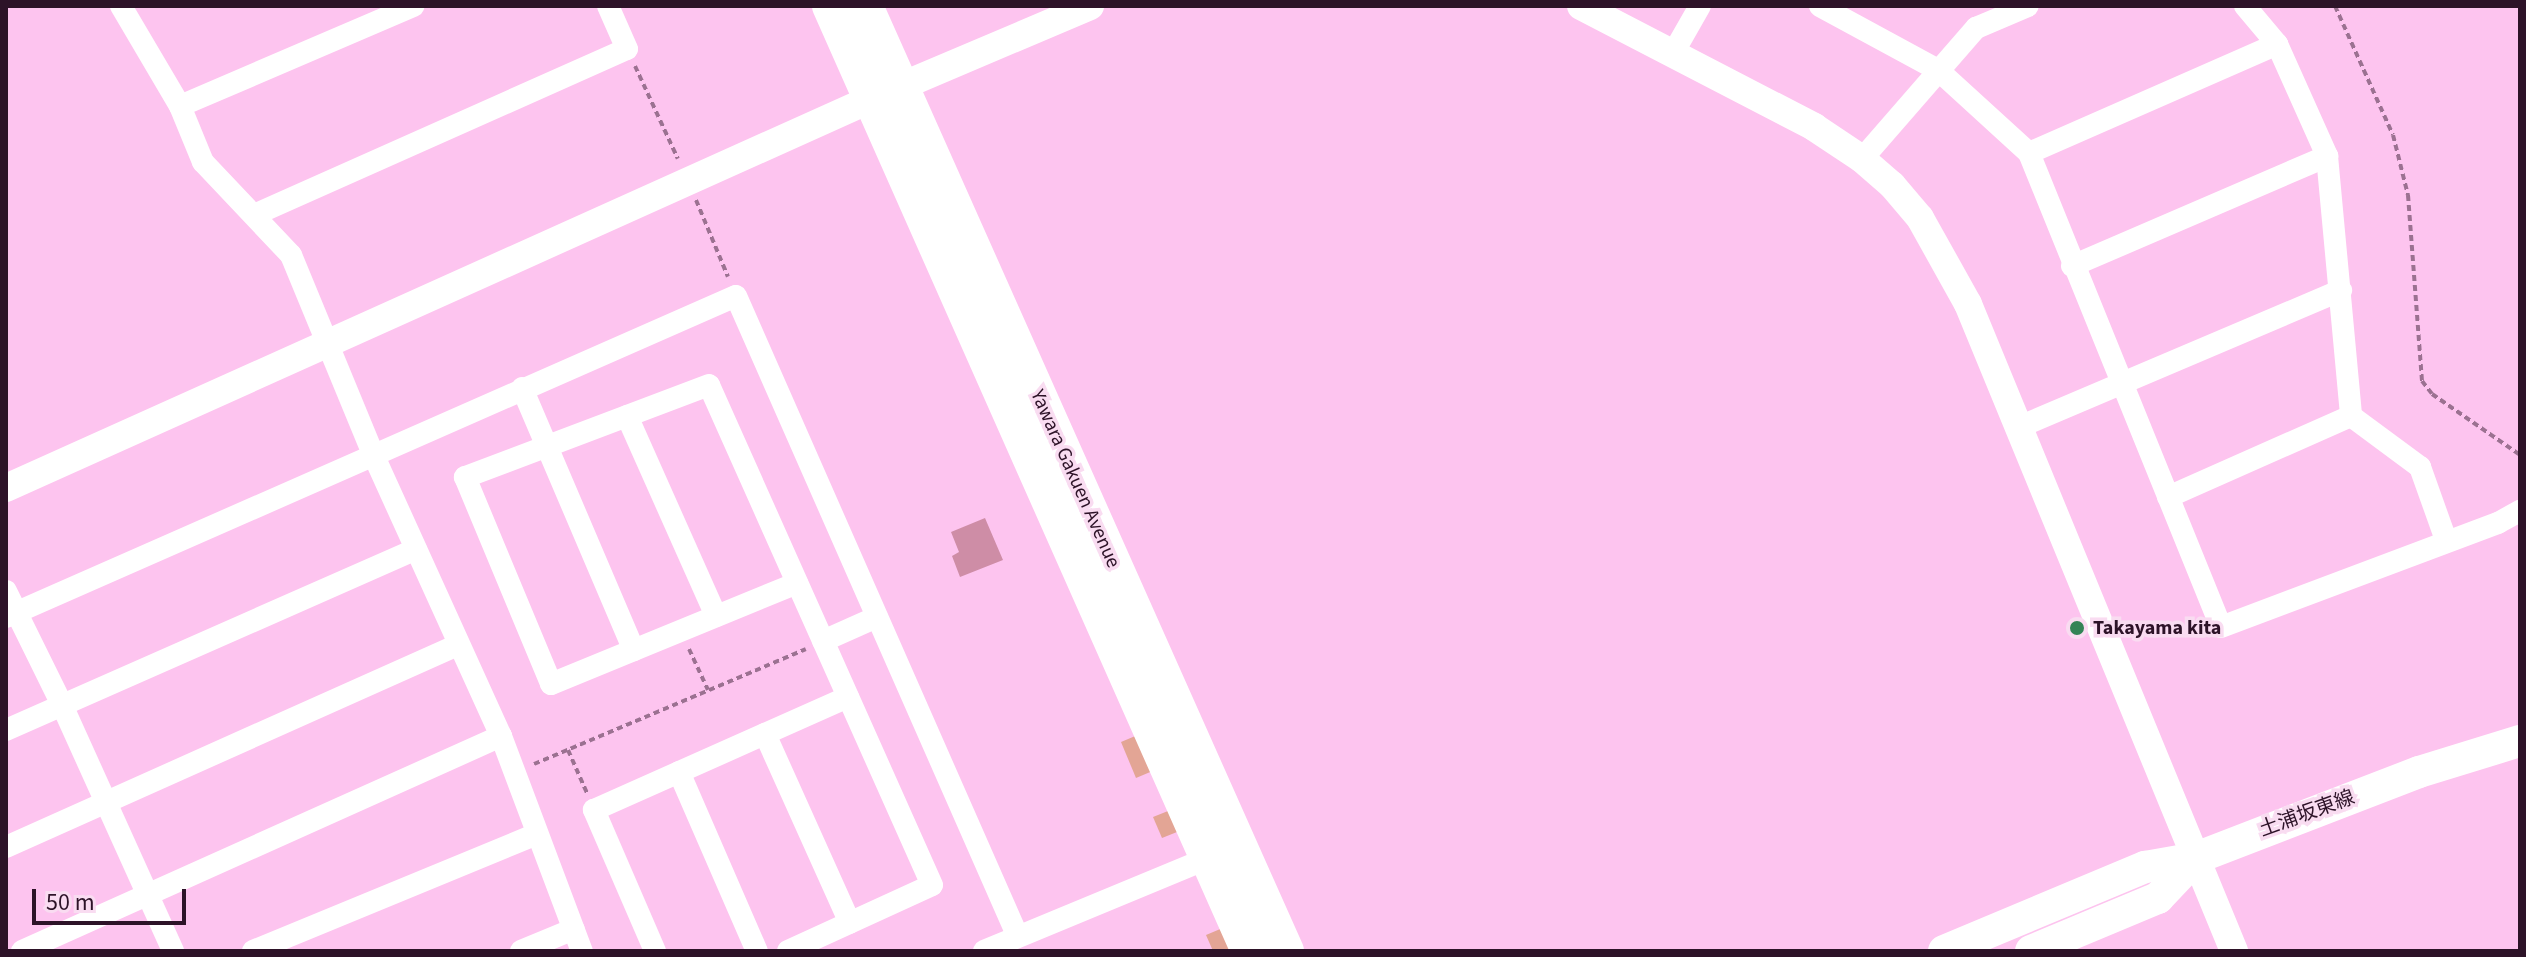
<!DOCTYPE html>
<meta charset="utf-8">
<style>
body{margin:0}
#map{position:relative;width:2526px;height:957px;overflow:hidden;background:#fdc4ef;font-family:"Source Sans 3","Noto Sans JP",sans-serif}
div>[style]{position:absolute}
.green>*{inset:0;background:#e3a595}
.building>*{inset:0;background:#ce8da6}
.path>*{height:4px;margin-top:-2px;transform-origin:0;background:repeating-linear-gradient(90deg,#9b7191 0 6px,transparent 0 10px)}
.minor>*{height:22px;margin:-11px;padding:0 11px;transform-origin:11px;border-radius:11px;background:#fff}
.tertiary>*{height:28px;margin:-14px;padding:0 14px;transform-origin:14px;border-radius:14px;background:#fff}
.secondary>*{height:32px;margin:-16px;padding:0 16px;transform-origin:16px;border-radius:16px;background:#fff}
.primary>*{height:36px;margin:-18px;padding:0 18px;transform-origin:18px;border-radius:18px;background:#fff}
.dots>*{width:22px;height:22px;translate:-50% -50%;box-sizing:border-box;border:4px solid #f9dcf1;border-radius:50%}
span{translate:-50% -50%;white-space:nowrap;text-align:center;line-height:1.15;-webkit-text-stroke:7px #f9dcf1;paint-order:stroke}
.street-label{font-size:20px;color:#2d1328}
.poi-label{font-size:20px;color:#2d1328;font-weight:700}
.left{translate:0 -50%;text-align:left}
.frame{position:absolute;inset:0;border:8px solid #2d1328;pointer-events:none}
.scale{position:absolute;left:32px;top:889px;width:154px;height:36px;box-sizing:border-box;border:4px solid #2d1328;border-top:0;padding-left:10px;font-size:24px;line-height:28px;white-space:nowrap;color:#2d1328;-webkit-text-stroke:6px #f9dcf1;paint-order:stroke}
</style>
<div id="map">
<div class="green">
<i style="clip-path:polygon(1140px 734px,1155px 770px,1136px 778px,1121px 742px)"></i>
<i style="clip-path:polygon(1173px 809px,1182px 830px,1162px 838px,1153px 817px)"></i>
<i style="clip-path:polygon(1225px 927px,1235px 951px,1213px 951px,1206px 935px)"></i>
</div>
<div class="building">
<i style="clip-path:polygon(985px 518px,1003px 560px,960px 577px,952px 556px,959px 552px,951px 532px)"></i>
</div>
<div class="path">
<i style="left:2335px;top:6px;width:141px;rotate:65.8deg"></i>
<i style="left:2393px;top:135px;width:62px;rotate:76deg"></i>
<i style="left:2408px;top:195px;width:187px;rotate:85.7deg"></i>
<i style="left:2422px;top:381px;width:16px;rotate:52deg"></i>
<i style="left:2432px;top:394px;width:107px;rotate:34.7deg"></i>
<i style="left:635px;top:66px;width:102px;rotate:65.2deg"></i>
<i style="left:696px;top:200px;width:83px;rotate:67.4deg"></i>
<i style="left:689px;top:649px;width:45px;rotate:65.1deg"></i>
<i style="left:568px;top:750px;width:47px;rotate:66.2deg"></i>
<i style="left:534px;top:764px;width:295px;rotate:-22.9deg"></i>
</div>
<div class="minor">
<i style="left:121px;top:6px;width:116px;rotate:59.5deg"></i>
<i style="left:180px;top:106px;width:61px;rotate:67.7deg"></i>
<i style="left:203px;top:162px;width:128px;rotate:46.6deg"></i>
<i style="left:291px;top:255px;width:215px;rotate:67.6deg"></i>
<i style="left:373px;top:454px;width:310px;rotate:65.6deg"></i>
<i style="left:501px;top:736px;width:230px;rotate:69.4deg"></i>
<i style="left:1820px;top:6px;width:134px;rotate:28.5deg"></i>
<i style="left:1938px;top:70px;width:123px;rotate:42.4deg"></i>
<i style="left:2029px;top:153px;width:511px;rotate:67.95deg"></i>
<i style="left:2221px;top:627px;width:296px;rotate:-20.6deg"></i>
<i style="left:2498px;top:523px;width:25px;rotate:-29deg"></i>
<i style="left:2245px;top:6px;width:50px;rotate:49.9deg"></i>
<i style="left:2277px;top:44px;width:123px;rotate:65.9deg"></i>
<i style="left:2327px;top:156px;width:261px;rotate:84.7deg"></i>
<i style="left:1672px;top:55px;width:56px;rotate:-60.3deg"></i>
<i style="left:180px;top:106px;width:254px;rotate:-23.2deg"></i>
<i style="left:2029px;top:153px;width:271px;rotate:-23.7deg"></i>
<i style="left:1862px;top:159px;width:174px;rotate:-49deg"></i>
<i style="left:1976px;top:28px;width:56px;rotate:-22.9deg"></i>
<i style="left:254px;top:215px;width:408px;rotate:-24deg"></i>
<i style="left:627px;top:49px;width:47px;rotate:-113.8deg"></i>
<i style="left:2072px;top:266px;width:278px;rotate:-23.3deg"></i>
<i style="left:522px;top:388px;width:285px;rotate:66.9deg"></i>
<i style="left:627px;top:416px;width:219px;rotate:66deg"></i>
<i style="left:2019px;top:427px;width:350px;rotate:-23deg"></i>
<i style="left:2168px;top:497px;width:200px;rotate:-23.9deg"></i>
<i style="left:2351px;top:416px;width:86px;rotate:36.5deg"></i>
<i style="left:2420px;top:467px;width:77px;rotate:70.4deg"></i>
<i style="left:6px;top:591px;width:127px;rotate:63.8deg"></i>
<i style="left:62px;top:705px;width:270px;rotate:65.7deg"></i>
<i style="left:6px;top:617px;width:797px;rotate:-23.74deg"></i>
<i style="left:736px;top:296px;width:700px;rotate:66.25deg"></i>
<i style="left:823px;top:641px;width:59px;rotate:-24deg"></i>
<i style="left:6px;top:730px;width:448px;rotate:-23.8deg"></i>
<i style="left:765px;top:734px;width:207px;rotate:65.8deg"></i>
<i style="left:679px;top:772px;width:195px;rotate:66.5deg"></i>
<i style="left:6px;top:847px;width:496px;rotate:-24.1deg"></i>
<i style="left:22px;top:951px;width:525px;rotate:-24.17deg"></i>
<i style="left:253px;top:951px;width:307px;rotate:-22.4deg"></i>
<i style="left:521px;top:951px;width:57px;rotate:-22.5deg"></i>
<i style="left:655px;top:951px;width:154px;rotate:-113.4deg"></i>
<i style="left:594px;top:810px;width:278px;rotate:-24deg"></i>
<i style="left:788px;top:951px;width:158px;rotate:-24.6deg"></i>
<i style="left:932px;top:885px;width:547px;rotate:-114.04deg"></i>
<i style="left:709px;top:385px;width:261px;rotate:159.3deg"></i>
<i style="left:465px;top:477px;width:224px;rotate:67.4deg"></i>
<i style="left:551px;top:684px;width:266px;rotate:-22.3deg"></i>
<i style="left:984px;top:951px;width:243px;rotate:-22.5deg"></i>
</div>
<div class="tertiary">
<i style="left:1581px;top:6px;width:263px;rotate:27.4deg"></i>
<i style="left:1814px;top:127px;width:58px;rotate:33.7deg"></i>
<i style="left:1862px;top:159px;width:40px;rotate:41deg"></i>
<i style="left:1892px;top:185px;width:43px;rotate:49.7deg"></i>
<i style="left:1920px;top:218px;width:98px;rotate:60.8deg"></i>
<i style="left:1968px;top:304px;width:700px;rotate:67.65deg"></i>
<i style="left:6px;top:488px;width:948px;rotate:-24.21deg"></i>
<i style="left:871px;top:99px;width:238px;rotate:-23deg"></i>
</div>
<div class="secondary">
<i style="left:1944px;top:951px;width:218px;rotate:-22.7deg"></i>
<i style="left:2145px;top:867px;width:52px;rotate:-10deg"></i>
<i style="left:2196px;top:858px;width:239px;rotate:-21.1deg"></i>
<i style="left:2419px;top:772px;width:106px;rotate:-17.1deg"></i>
<i style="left:2031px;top:951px;width:138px;rotate:-22.7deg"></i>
<i style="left:2158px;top:898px;width:55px;rotate:-46.5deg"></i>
</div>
<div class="primary">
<i style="left:830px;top:6px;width:1034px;rotate:66.09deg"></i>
<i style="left:865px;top:6px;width:1035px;rotate:65.99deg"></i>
</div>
<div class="dots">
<i style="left:2077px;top:628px;background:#338456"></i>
</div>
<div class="street-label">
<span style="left:1075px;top:479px;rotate:66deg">Yawara Gakuen Avenue</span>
<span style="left:2307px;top:814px;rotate:-20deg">土浦坂東線</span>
</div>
<div class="poi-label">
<span class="left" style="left:2093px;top:628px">Takayama kita</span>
</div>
<div class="frame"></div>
<div class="scale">50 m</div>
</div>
